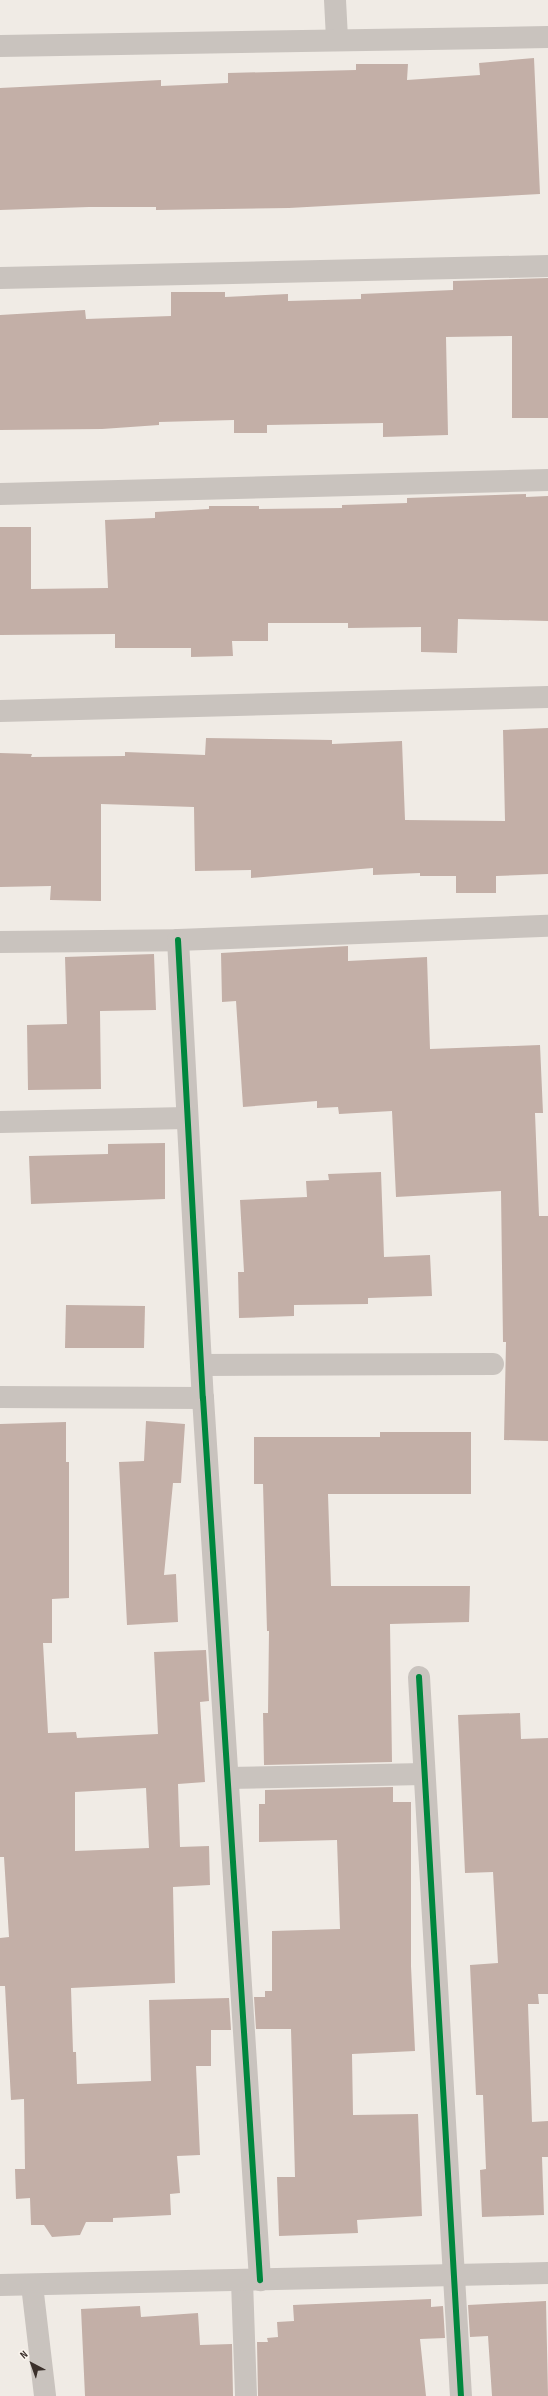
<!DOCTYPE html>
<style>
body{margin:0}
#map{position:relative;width:548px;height:2396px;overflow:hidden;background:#f0ebe5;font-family:"Sofia Sans Condensed",sans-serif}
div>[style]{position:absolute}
.building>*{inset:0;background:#c3afa7}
.minor>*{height:22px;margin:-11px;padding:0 11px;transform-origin:11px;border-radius:11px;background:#c9c3be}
.cycleway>*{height:6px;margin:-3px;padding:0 3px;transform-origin:3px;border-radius:3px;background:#00873e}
span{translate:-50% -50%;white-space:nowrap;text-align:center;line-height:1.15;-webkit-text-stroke:3px #fbf5ee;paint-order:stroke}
.north{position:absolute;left:12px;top:2344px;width:40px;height:40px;-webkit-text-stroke:3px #fbf5ee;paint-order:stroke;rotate:319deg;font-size:11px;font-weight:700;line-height:16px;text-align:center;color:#3b302b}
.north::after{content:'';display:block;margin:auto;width:14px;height:18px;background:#3b302b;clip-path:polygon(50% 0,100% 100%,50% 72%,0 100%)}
</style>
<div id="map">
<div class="building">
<i style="clip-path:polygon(534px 58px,540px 194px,289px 208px,156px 210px,156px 207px,89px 207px,0 210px,0 88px,161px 80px,161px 86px,228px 83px,228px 73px,356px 70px,356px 64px,408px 64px,407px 80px,480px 75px,479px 63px)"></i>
<i style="clip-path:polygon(548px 278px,548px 418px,512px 418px,512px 336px,446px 337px,448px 435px,383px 437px,383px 423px,267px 425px,267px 433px,234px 433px,234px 420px,159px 422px,159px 425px,102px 429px,0 430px,0 315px,85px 310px,86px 319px,171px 316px,171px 292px,225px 292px,225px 297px,288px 294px,288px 301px,361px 299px,361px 294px,453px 290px,453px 281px)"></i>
<i style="clip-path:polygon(526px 494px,526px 497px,548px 496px,548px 621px,458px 619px,457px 653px,421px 652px,421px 627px,348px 628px,348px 623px,268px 623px,268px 641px,232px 641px,233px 656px,191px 657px,191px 648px,115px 648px,115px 634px,0 635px,0 527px,31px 527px,31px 589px,108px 588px,105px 520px,155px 518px,155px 512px,209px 509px,209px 506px,259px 506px,259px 509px,342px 508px,342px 505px,407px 503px,407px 498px)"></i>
<i style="clip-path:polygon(548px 728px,548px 874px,496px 876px,496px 893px,456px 893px,456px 876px,420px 876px,420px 873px,373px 875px,373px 868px,251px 878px,251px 870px,195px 871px,194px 807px,101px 804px,101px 901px,50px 900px,51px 886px,0 887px,0 753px,32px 754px,31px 757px,125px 756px,125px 752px,205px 755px,206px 738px,332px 740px,332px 744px,402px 741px,405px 820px,505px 821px,503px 730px)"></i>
<i style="clip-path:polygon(348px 946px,348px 961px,427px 957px,430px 1049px,540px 1045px,543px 1113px,535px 1113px,539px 1216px,548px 1216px,548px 1441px,504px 1440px,506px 1342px,503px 1342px,501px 1191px,396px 1197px,392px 1111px,339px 1114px,338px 1107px,317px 1108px,317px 1101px,243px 1107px,236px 1001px,222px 1002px,221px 953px)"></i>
<i style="clip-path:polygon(154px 954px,156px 1010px,100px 1011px,101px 1089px,28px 1090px,27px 1025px,67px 1024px,65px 957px)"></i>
<i style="clip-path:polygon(165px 1143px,165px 1199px,31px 1204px,29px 1156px,108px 1154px,108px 1144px)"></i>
<i style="clip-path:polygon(381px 1172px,384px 1257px,430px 1255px,432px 1296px,368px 1298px,368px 1304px,294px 1305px,294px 1316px,239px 1318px,238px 1272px,244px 1272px,240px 1200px,307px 1197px,306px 1181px,329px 1180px,328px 1174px)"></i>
<i style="clip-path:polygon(66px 1305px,145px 1306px,144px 1348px,65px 1348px)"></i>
<i style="clip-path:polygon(146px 1421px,185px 1424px,181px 1483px,173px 1483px,164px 1575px,176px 1574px,178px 1622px,127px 1625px,119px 1462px,144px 1461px)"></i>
<i style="clip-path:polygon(evenodd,66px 1422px,66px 1462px,69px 1462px,69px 1598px,52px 1599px,52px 1643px,43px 1643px,48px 1733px,76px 1732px,77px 1738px,158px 1734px,154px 1652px,206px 1650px,209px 1701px,200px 1702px,205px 1782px,178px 1784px,180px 1847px,209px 1846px,210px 1885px,173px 1887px,175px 1983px,71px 1988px,73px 2052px,76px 2052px,77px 2084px,151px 2081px,149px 2000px,229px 1998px,231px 2030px,211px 2030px,211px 2066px,196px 2066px,200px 2155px,177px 2156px,180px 2193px,170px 2194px,171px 2215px,113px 2218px,113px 2222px,86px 2222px,80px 2235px,52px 2237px,44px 2225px,31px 2225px,30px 2198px,16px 2199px,15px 2169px,25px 2169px,24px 2099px,11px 2100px,5px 1986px,0 1986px,0 1938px,9px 1937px,4px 1857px,0 1857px,0 1424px,66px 1422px,146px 1788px,149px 1848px,75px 1851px,75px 1792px,146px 1788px)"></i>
<i style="clip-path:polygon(380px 1432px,471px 1432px,471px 1494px,328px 1494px,331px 1586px,470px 1586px,469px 1622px,390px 1624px,392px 1762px,264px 1765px,263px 1713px,268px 1713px,269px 1631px,267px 1631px,263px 1484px,254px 1484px,254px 1437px,380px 1437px)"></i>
<i style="clip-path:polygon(520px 1713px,521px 1739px,548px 1738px,548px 1994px,538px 1994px,539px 2004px,528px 2004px,532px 2122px,548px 2121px,548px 2157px,542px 2157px,544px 2215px,482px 2217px,480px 2170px,486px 2169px,483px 2095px,476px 2095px,470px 1965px,498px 1963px,493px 1872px,465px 1873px,458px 1715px)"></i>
<i style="clip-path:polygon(393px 1787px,393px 1802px,411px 1802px,411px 1966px,415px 2051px,352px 2054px,353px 2115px,418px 2114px,422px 2216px,357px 2220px,358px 2233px,279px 2236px,277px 2177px,295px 2177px,291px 2029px,256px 2029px,254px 1997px,265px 1997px,265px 1991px,272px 1991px,272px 1931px,340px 1929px,337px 1840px,259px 1842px,259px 1804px,265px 1804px,265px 1790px)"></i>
<i style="clip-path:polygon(431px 2299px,431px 2307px,443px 2306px,445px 2338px,420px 2339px,426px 2396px,258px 2396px,257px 2342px,268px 2342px,267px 2338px,278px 2337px,277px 2322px,294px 2321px,293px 2305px)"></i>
<i style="clip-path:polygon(546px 2301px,548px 2396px,492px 2396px,488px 2336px,470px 2337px,468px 2305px)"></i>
<i style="clip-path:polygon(140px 2306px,141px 2317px,198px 2313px,200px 2345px,232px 2344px,233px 2396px,85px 2396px,81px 2309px)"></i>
</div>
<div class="minor">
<i style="left:335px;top:0;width:39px;rotate:87deg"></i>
<i style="left:0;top:46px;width:548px;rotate:-0.94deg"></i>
<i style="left:0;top:278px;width:548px;rotate:-1.25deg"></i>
<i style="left:0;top:494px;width:548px;rotate:-1.46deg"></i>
<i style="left:0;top:711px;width:548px;rotate:-1.46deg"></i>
<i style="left:178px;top:940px;width:459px;rotate:86.9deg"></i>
<i style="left:203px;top:1398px;width:884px;rotate:86.3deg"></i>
<i style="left:0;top:942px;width:178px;rotate:-0.6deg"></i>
<i style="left:178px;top:940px;width:370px;rotate:-2.2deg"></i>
<i style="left:0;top:1122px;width:186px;rotate:-1.2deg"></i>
<i style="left:201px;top:1365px;width:292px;rotate:-0.2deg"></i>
<i style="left:0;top:1397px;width:203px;rotate:0.3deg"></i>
<i style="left:419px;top:1677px;width:720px;rotate:86.66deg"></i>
<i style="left:228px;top:1778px;width:196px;rotate:-1.2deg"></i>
<i style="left:242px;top:2281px;width:115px;rotate:88deg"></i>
<i style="left:0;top:2285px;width:548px;rotate:-1.25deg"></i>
<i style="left:32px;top:2285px;width:112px;rotate:83.3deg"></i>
</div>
<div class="cycleway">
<i style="left:178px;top:940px;width:459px;rotate:86.9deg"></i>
<i style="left:203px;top:1398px;width:884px;rotate:86.3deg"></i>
<i style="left:419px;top:1677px;width:720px;rotate:86.66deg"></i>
</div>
<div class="north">N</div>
</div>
